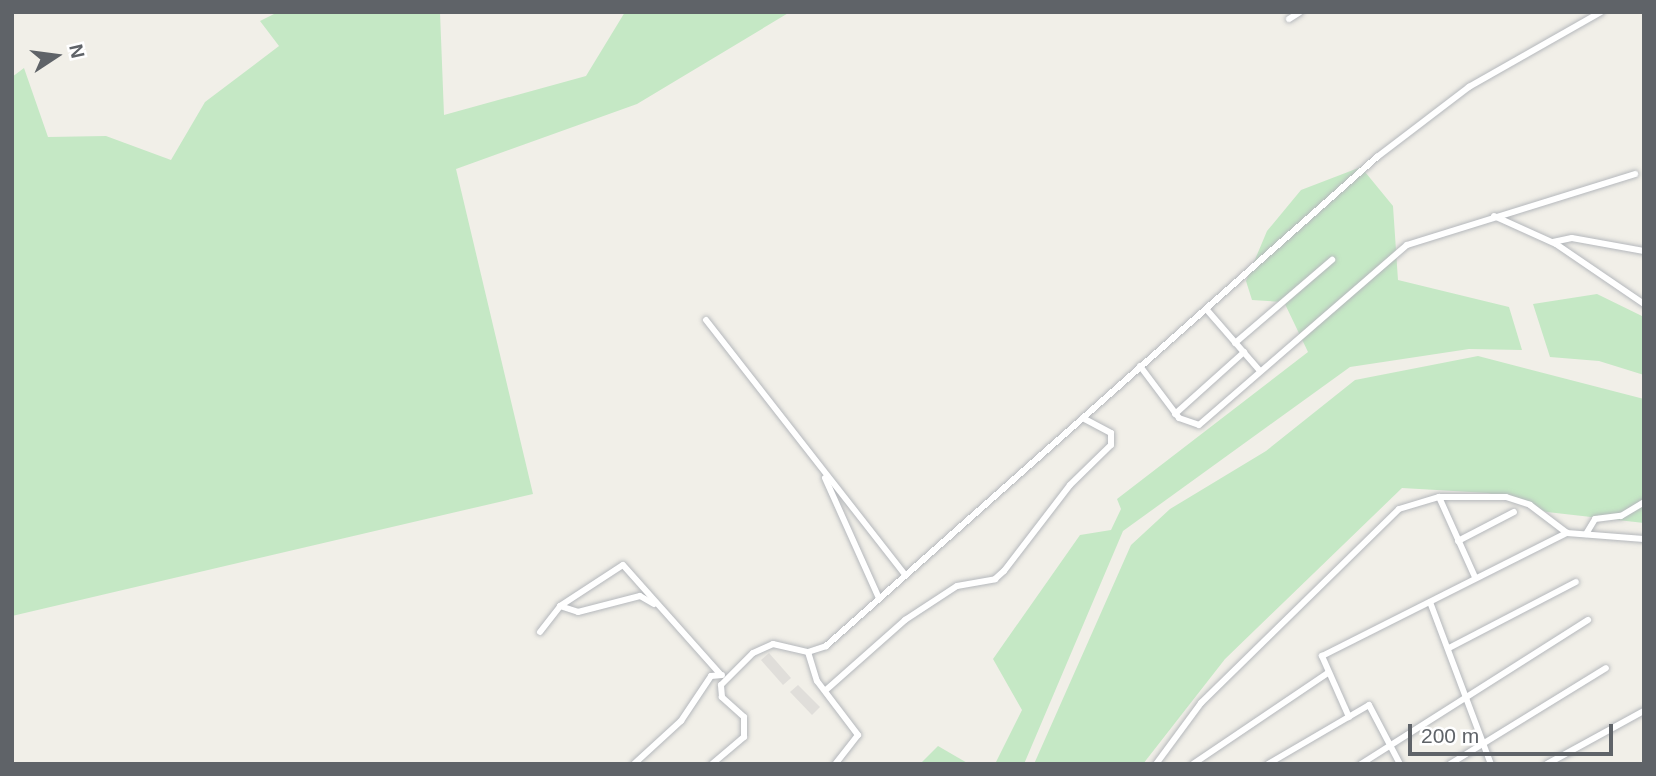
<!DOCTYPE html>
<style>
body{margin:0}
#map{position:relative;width:1656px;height:776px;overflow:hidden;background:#f1efe8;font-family:Helvetica,sans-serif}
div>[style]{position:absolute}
.industrial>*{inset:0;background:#e0deda}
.green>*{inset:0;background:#c5e8c5}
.roads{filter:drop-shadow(0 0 2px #b5b8bc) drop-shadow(0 0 2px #b5b8bc)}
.minor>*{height:6px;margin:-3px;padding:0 3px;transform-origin:3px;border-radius:3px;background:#fff}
span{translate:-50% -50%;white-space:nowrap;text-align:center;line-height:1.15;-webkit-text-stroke:5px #fff;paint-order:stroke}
.frame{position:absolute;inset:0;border:14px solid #5f6368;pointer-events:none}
.north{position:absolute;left:21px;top:21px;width:70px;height:70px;-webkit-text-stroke:5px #fff;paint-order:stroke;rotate:77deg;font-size:19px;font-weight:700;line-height:28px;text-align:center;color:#5f6368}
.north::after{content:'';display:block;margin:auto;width:24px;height:32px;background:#5f6368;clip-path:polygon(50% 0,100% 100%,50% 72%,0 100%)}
.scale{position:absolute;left:1408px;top:724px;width:205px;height:32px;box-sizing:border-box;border:4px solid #5f6368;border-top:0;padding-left:9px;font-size:21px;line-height:24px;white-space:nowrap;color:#5f6368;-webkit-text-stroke:5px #fff;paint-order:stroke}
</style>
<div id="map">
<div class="industrial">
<i style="clip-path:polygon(769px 653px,791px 678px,783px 685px,761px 660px)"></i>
<i style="clip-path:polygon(798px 685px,820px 707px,812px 715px,790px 692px)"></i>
</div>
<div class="green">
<i style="clip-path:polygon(278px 12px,440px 12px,444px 115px,586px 76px,625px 12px,790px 12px,637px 104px,456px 169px,533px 494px,12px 616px,12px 77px,24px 68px,48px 137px,106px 136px,171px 160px,205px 102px,279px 46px,260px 21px)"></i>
<i style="clip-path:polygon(1361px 167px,1393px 206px,1398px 280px,1509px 307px,1522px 350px,1469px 349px,1350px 367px,1123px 531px,1024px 764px,995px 764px,1022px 710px,993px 659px,1080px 535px,1111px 530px,1121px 509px,1117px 499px,1308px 352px,1284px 302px,1252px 300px,1246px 281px,1267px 231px,1301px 190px)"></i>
<i style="clip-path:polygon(1597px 294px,1644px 317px,1644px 375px,1599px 361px,1550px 357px,1533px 304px)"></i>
<i style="clip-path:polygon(1478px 356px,1644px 399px,1644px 523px,1547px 512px,1488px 493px,1402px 488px,1225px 659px,1143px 764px,1034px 764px,1131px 545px,1170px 509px,1266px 451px,1355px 380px)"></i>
<i style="clip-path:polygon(938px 746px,969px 764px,920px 764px)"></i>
</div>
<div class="roads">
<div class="minor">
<i style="left:1289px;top:19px;width:13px;rotate:-32deg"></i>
<i style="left:1494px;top:216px;width:68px;rotate:24.3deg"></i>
<i style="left:1556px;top:244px;width:107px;rotate:34.3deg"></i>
<i style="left:1553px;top:242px;width:19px;rotate:-12deg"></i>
<i style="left:1572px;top:238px;width:73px;rotate:10.2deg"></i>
<i style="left:1207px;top:310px;width:81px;rotate:49deg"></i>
<i style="left:706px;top:320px;width:323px;rotate:52deg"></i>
<i style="left:1235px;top:343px;width:128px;rotate:-40.6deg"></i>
<i style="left:1140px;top:366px;width:65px;rotate:53.1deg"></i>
<i style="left:1179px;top:418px;width:21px;rotate:19deg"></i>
<i style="left:1199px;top:425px;width:275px;rotate:-40.9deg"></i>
<i style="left:1407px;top:245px;width:239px;rotate:-17.3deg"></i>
<i style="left:1175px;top:414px;width:93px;rotate:-41.9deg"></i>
<i style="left:825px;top:478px;width:132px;rotate:65.8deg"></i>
<i style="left:1439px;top:497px;width:88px;rotate:65.8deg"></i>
<i style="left:1586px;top:534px;width:17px;rotate:-59deg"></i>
<i style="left:1595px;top:519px;width:26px;rotate:-7deg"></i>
<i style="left:1621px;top:516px;width:27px;rotate:-31deg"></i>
<i style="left:1458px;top:541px;width:63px;rotate:-27.4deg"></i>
<i style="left:1430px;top:602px;width:173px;rotate:69.4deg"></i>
<i style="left:560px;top:606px;width:19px;rotate:18deg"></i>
<i style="left:578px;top:612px;width:64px;rotate:-14.5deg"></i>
<i style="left:640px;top:596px;width:16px;rotate:30deg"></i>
<i style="left:540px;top:632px;width:33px;rotate:-52deg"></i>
<i style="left:560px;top:606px;width:75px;rotate:-33.1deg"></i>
<i style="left:623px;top:565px;width:146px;rotate:48.3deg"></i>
<i style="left:1449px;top:648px;width:143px;rotate:-27.5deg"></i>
<i style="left:808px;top:652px;width:30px;rotate:73deg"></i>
<i style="left:817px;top:681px;width:68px;rotate:52.8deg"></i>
<i style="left:858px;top:735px;width:37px;rotate:128deg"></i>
<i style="left:826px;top:690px;width:106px;rotate:-41.5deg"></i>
<i style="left:905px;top:620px;width:62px;rotate:-33.2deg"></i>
<i style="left:957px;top:586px;width:39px;rotate:-10deg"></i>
<i style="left:995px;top:579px;width:12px;rotate:-42deg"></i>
<i style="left:1004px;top:571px;width:108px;rotate:-52.5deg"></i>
<i style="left:1070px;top:485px;width:57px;rotate:-44.3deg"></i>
<i style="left:1111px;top:445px;width:12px;rotate:-90deg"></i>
<i style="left:1111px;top:433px;width:32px;rotate:-152deg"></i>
<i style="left:1349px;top:717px;width:67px;rotate:-113.9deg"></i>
<i style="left:1322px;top:656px;width:274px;rotate:-26.7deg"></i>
<i style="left:634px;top:764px;width:64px;rotate:-42.5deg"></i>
<i style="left:681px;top:721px;width:54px;rotate:-56.3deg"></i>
<i style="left:711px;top:676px;width:11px;rotate:-5deg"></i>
<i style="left:712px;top:764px;width:42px;rotate:-40.2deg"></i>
<i style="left:744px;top:737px;width:20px;rotate:-90deg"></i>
<i style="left:744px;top:717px;width:30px;rotate:-138deg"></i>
<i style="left:722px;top:697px;width:12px;rotate:-95deg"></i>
<i style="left:721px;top:685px;width:45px;rotate:-45deg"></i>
<i style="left:753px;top:653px;width:22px;rotate:-24deg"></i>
<i style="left:773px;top:644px;width:36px;rotate:13deg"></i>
<i style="left:808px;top:652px;width:19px;rotate:-18deg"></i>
<i style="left:826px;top:646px;width:737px;rotate:-41.59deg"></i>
<i style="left:1377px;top:157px;width:116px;rotate:-37.3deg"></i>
<i style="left:1469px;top:87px;width:152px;rotate:-29.6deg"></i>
<i style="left:1156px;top:764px;width:76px;rotate:-53.6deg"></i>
<i style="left:1201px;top:703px;width:277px;rotate:-44.4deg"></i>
<i style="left:1399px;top:509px;width:42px;rotate:-16.7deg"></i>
<i style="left:1439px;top:497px;width:67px"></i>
<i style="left:1506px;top:497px;width:25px;rotate:18deg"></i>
<i style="left:1530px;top:505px;width:46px;rotate:37.1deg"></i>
<i style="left:1567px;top:533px;width:77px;rotate:4.5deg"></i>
<i style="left:1193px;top:764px;width:163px;rotate:-34deg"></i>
<i style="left:1268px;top:764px;width:117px;rotate:-30.3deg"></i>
<i style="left:1369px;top:705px;width:67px;rotate:62.3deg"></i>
<i style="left:1361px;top:764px;width:269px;rotate:-32.4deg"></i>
<i style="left:1450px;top:764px;width:183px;rotate:-31.6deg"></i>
<i style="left:1547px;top:764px;width:111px;rotate:-28.7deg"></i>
</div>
</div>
<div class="frame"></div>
<div class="north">N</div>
<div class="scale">200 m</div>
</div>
